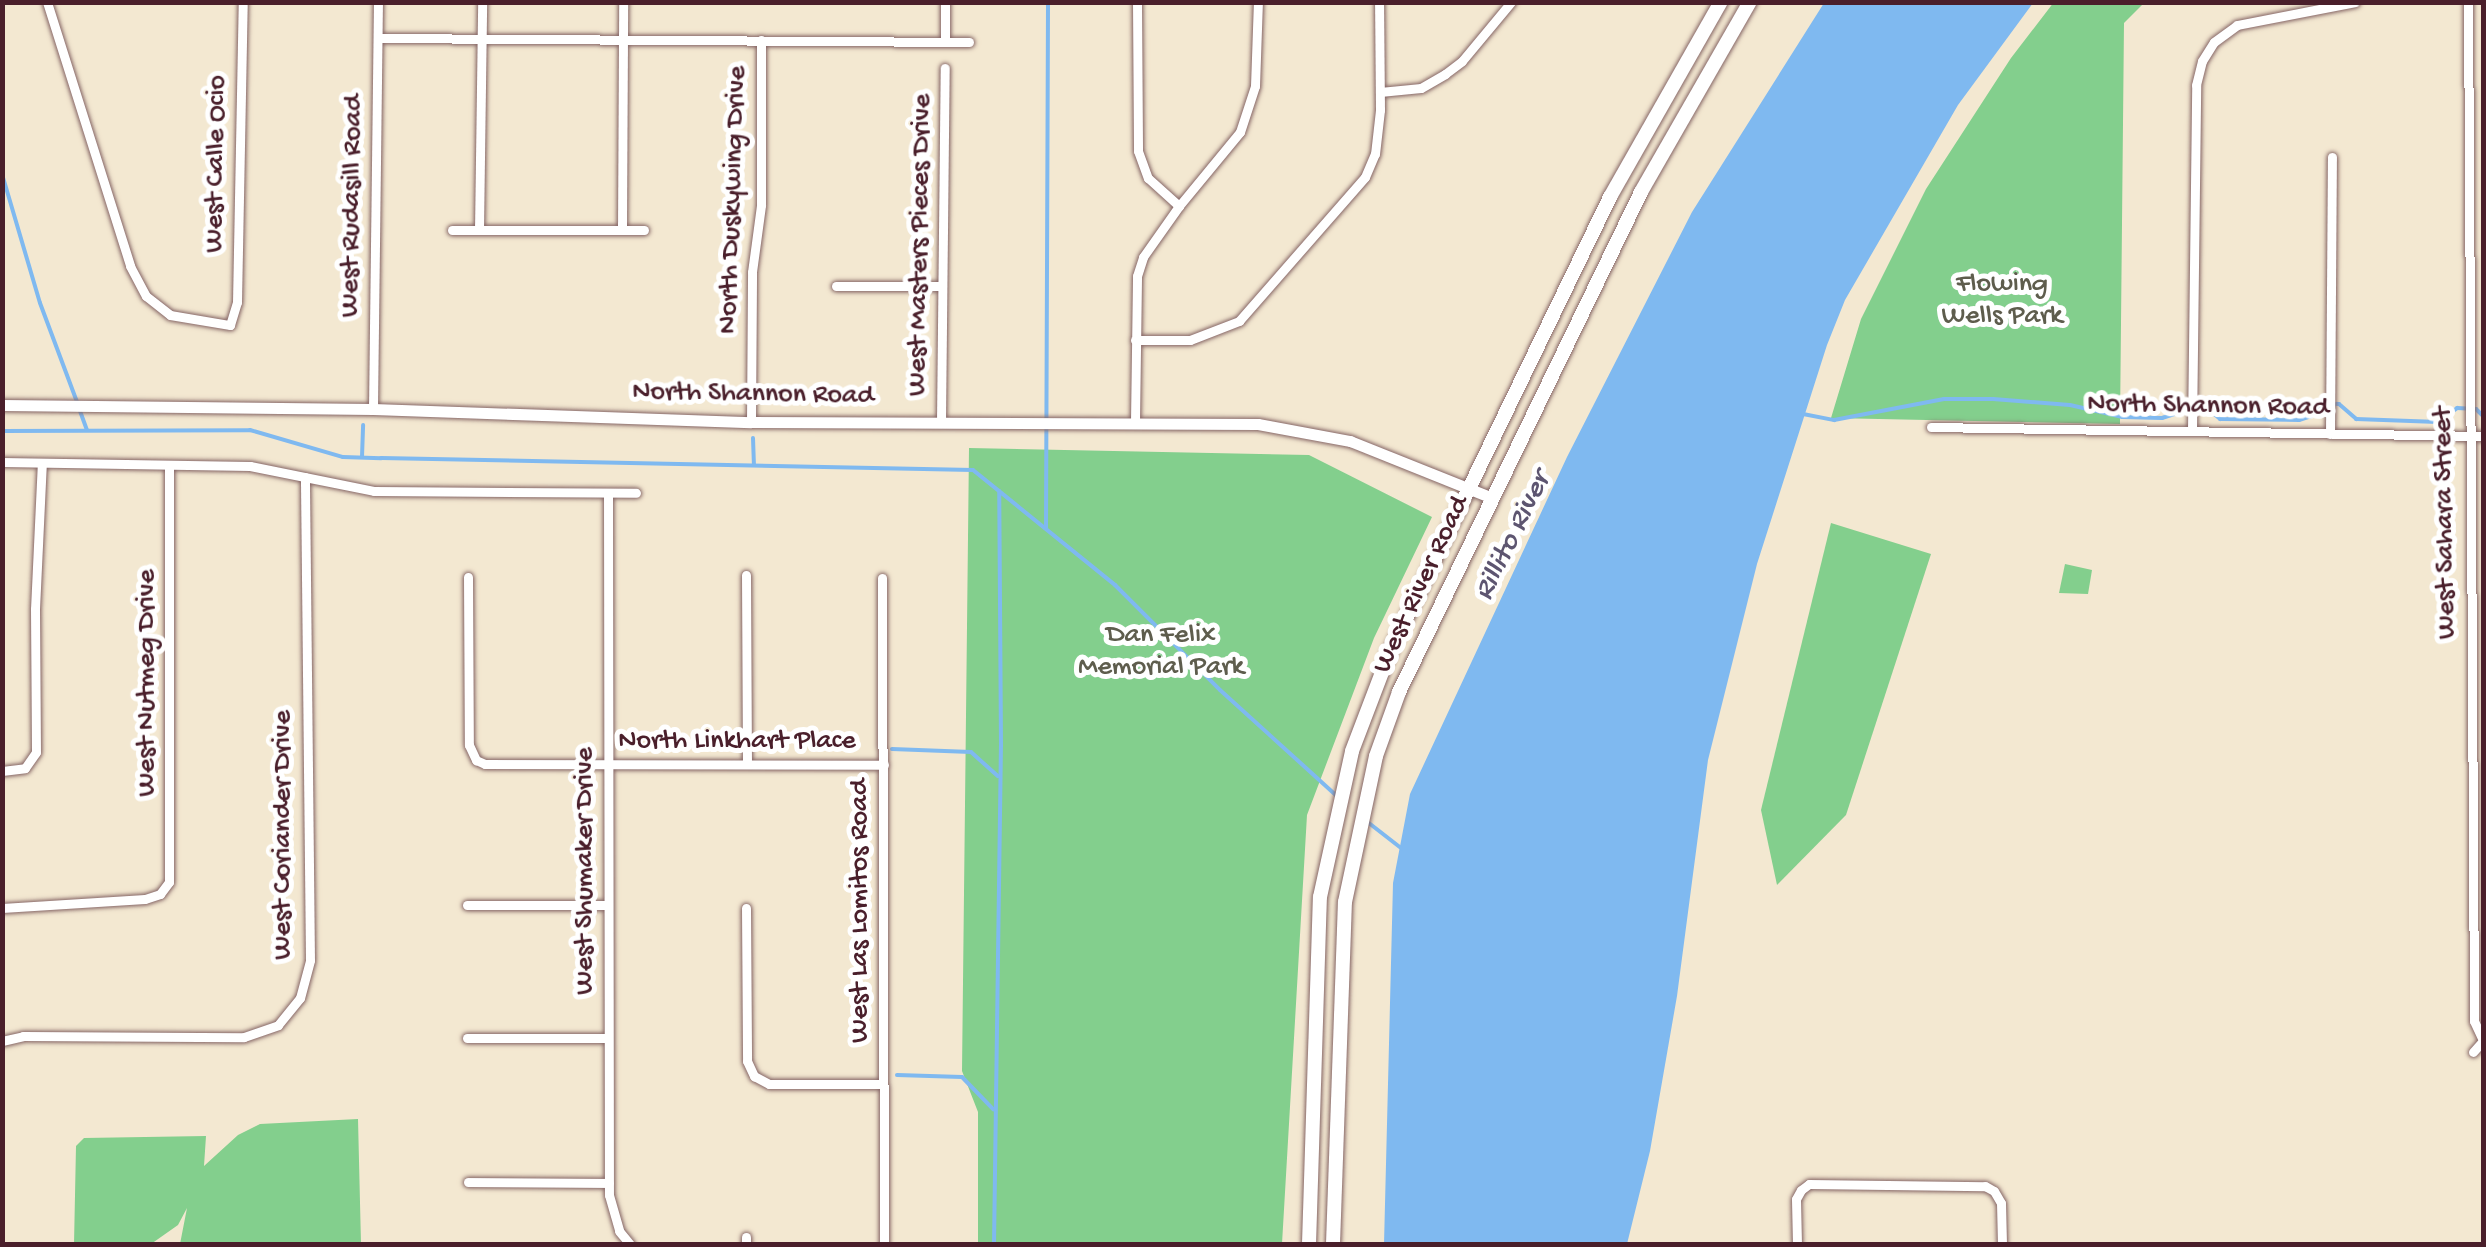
<!DOCTYPE html>
<style>
body{margin:0}
#map{position:relative;width:2486px;height:1247px;overflow:hidden;background:#f3e8d1;font-family:"Gochi Hand",sans-serif}
div>[style]{position:absolute}
.green>*{inset:0;background:#83cf8d}
.water>*{inset:0;background:#7fb9f0}
.stream>*{height:4px;margin:-2px;padding:0 2px;transform-origin:2px;border-radius:2px;background:#7fb9f0}
.roads{filter:drop-shadow(0 0 2px #856565) drop-shadow(0 0 2px #856565)}
.minor>*{height:9px;margin:-4.5px;padding:0 4.5px;transform-origin:4.5px;border-radius:4.5px;background:#fff}
.tertiary>*{height:11px;margin:-5.5px;padding:0 5.5px;transform-origin:5.5px;border-radius:5.5px;background:#fff}
.primary>*{height:14px;margin:-7px;padding:0 7px;transform-origin:7px;border-radius:7px;background:#fff}
span{translate:-50% -50%;white-space:nowrap;text-align:center;line-height:1.15;-webkit-text-stroke:10px #fff;paint-order:stroke}
.street-label{font-size:28px;color:#4a1f2b}
.park-label{font-size:28px;color:#5e5d4d}
.water-label{font-size:30px;color:#5d5570;font-style:italic}
.frame{position:absolute;inset:0;border:5px solid #4a1f2b;pointer-events:none}
</style>
<div id="map">
<div class="green">
<i style="clip-path:polygon(2054px 2px,2144px 3px,2124px 23px,2120px 424px,1831px 418px,1861px 319px,1926px 189px,2011px 58px)"></i>
<i style="clip-path:polygon(969px 448px,1309px 455px,1432px 517px,1374px 638px,1307px 815px,1282px 1244px,978px 1244px,978px 1112px,962px 1071px)"></i>
<i style="clip-path:polygon(1831px 523px,1931px 554px,1846px 815px,1777px 885px,1761px 810px)"></i>
<i style="clip-path:polygon(2065px 564px,2092px 570px,2088px 594px,2059px 593px)"></i>
<i style="clip-path:polygon(358px 1119px,361px 1244px,180px 1244px,187px 1208px,178px 1225px,151px 1244px,74px 1244px,76px 1146px,84px 1138px,206px 1136px,204px 1166px,238px 1135px,260px 1124px)"></i>
</div>
<div class="water">
<i style="clip-path:polygon(1824px 3px,2033px 3px,1958px 105px,1845px 300px,1827px 345px,1757px 564px,1708px 760px,1677px 996px,1650px 1151px,1627px 1244px,1384px 1244px,1393px 883px,1410px 794px,1567px 457px,1692px 212px)"></i>
</div>
<div class="stream">
<i style="left:2px;top:174px;width:134px;rotate:73.6deg"></i>
<i style="left:40px;top:303px;width:106px;rotate:69.5deg"></i>
<i style="left:80px;top:411px;width:20px;rotate:70deg"></i>
<i style="left:1803px;top:414px;width:32px;rotate:11deg"></i>
<i style="left:1834px;top:420px;width:112px;rotate:-10.8deg"></i>
<i style="left:1944px;top:399px;width:49px"></i>
<i style="left:1993px;top:399px;width:77px;rotate:4.5deg"></i>
<i style="left:2070px;top:405px;width:53px;rotate:13deg"></i>
<i style="left:2122px;top:417px;width:40px;rotate:1.4deg"></i>
<i style="left:2162px;top:418px;width:13px;rotate:-18deg"></i>
<i style="left:2174px;top:414px;width:14px;rotate:-60deg"></i>
<i style="left:2181px;top:402px;width:10px"></i>
<i style="left:2191px;top:402px;width:10px;rotate:6deg"></i>
<i style="left:2201px;top:403px;width:25px;rotate:40deg"></i>
<i style="left:2220px;top:419px;width:79px;rotate:0.7deg"></i>
<i style="left:2299px;top:420px;width:13px;rotate:-18deg"></i>
<i style="left:2311px;top:416px;width:16px;rotate:-52deg"></i>
<i style="left:2321px;top:403px;width:18px;rotate:3deg"></i>
<i style="left:2339px;top:404px;width:23px;rotate:41deg"></i>
<i style="left:2356px;top:419px;width:82px;rotate:2.1deg"></i>
<i style="left:2438px;top:422px;width:24px;rotate:-36deg"></i>
<i style="left:2457px;top:408px;width:19px;rotate:3deg"></i>
<i style="left:2476px;top:409px;width:11px;rotate:45deg"></i>
<i style="left:2px;top:431px;width:248px;rotate:-0.2deg"></i>
<i style="left:250px;top:430px;width:97px;rotate:16.2deg"></i>
<i style="left:343px;top:457px;width:38px;rotate:2deg"></i>
<i style="left:381px;top:458px;width:592px;rotate:1.16deg"></i>
<i style="left:973px;top:470px;width:183px;rotate:39deg"></i>
<i style="left:1115px;top:585px;width:148px;rotate:45deg"></i>
<i style="left:1220px;top:690px;width:161px;rotate:42.2deg"></i>
<i style="left:753px;top:438px;width:26px;rotate:88deg"></i>
<i style="left:362px;top:457px;width:32px;rotate:-88deg"></i>
<i style="left:1046px;top:528px;width:526px;rotate:-89.78deg"></i>
<i style="left:892px;top:749px;width:79px;rotate:2.2deg"></i>
<i style="left:971px;top:752px;width:36px;rotate:42deg"></i>
<i style="left:1365px;top:820px;width:46px;rotate:37.9deg"></i>
<i style="left:897px;top:1075px;width:65px;rotate:1.8deg"></i>
<i style="left:962px;top:1077px;width:45px;rotate:45.9deg"></i>
<i style="left:994px;top:1244px;width:498px;rotate:-89.2deg"></i>
<i style="left:1001px;top:746px;width:255px;rotate:-90.4deg"></i>
</div>
<div class="roads">
<div class="minor">
<i style="left:47px;top:2px;width:277px;rotate:72.5deg"></i>
<i style="left:130px;top:266px;width:34px;rotate:62deg"></i>
<i style="left:146px;top:296px;width:31px;rotate:38deg"></i>
<i style="left:170px;top:315px;width:61px;rotate:9.5deg"></i>
<i style="left:230px;top:325px;width:24px;rotate:-73deg"></i>
<i style="left:237px;top:302px;width:300px;rotate:-88.9deg"></i>
<i style="left:1137px;top:2px;width:149px;rotate:89.6deg"></i>
<i style="left:1138px;top:151px;width:29px;rotate:70deg"></i>
<i style="left:1148px;top:178px;width:42px;rotate:42.1deg"></i>
<i style="left:2468px;top:2px;width:1019px;rotate:89.66deg"></i>
<i style="left:2474px;top:1021px;width:23px;rotate:65deg"></i>
<i style="left:378px;top:38px;width:591px;rotate:0.39deg"></i>
<i style="left:945px;top:42px;width:40px;rotate:-90deg"></i>
<i style="left:1380px;top:92px;width:41px;rotate:-5.6deg"></i>
<i style="left:1421px;top:88px;width:28px;rotate:-30deg"></i>
<i style="left:1445px;top:74px;width:21px;rotate:-37deg"></i>
<i style="left:1462px;top:61px;width:77px;rotate:-50.3deg"></i>
<i style="left:452px;top:230px;width:192px"></i>
<i style="left:479px;top:230px;width:228px;rotate:-89.2deg"></i>
<i style="left:622px;top:230px;width:228px;rotate:-89.7deg"></i>
<i style="left:836px;top:286px;width:106px"></i>
<i style="left:1135px;top:340px;width:55px"></i>
<i style="left:1190px;top:340px;width:53px;rotate:-21.2deg"></i>
<i style="left:1239px;top:321px;width:191px;rotate:-48.8deg"></i>
<i style="left:1365px;top:177px;width:25px;rotate:-67deg"></i>
<i style="left:1375px;top:154px;width:44px;rotate:-83.5deg"></i>
<i style="left:1380px;top:110px;width:108px;rotate:-90.5deg"></i>
<i style="left:373px;top:409px;width:407px;rotate:-89.3deg"></i>
<i style="left:751px;top:422px;width:150px;rotate:-89.6deg"></i>
<i style="left:752px;top:272px;width:68px;rotate:-82.3deg"></i>
<i style="left:761px;top:205px;width:165px;rotate:-90deg"></i>
<i style="left:941px;top:422px;width:354px;rotate:-89.4deg"></i>
<i style="left:1135px;top:422px;width:146px;rotate:-89.2deg"></i>
<i style="left:1137px;top:276px;width:20px;rotate:-72deg"></i>
<i style="left:1143px;top:257px;width:62px;rotate:-54.8deg"></i>
<i style="left:1179px;top:206px;width:96px;rotate:-50.5deg"></i>
<i style="left:1240px;top:132px;width:48px;rotate:-71.9deg"></i>
<i style="left:1255px;top:86px;width:84px;rotate:-88deg"></i>
<i style="left:1931px;top:427px;width:553px;rotate:0.93deg"></i>
<i style="left:2192px;top:431px;width:346px;rotate:-89.3deg"></i>
<i style="left:2196px;top:85px;width:25px;rotate:-76deg"></i>
<i style="left:2202px;top:61px;width:22px;rotate:-58deg"></i>
<i style="left:2214px;top:42px;width:29px;rotate:-36deg"></i>
<i style="left:2237px;top:25px;width:120px;rotate:-11deg"></i>
<i style="left:2330px;top:434px;width:277px;rotate:-89.6deg"></i>
<i style="left:2px;top:462px;width:248px;rotate:0.9deg"></i>
<i style="left:250px;top:466px;width:126px;rotate:11.4deg"></i>
<i style="left:374px;top:491px;width:262px;rotate:0.4deg"></i>
<i style="left:608px;top:493px;width:702px;rotate:89.92deg"></i>
<i style="left:609px;top:1195px;width:37px;rotate:74deg"></i>
<i style="left:619px;top:1231px;width:17px;rotate:50deg"></i>
<i style="left:746px;top:575px;width:188px;rotate:89.7deg"></i>
<i style="left:468px;top:577px;width:168px;rotate:89.7deg"></i>
<i style="left:469px;top:745px;width:17px;rotate:65deg"></i>
<i style="left:476px;top:760px;width:10px;rotate:24deg"></i>
<i style="left:485px;top:764px;width:399px;rotate:0.1deg"></i>
<i style="left:882px;top:578px;width:666px;rotate:89.83deg"></i>
<i style="left:2px;top:771px;width:23px;rotate:-7deg"></i>
<i style="left:25px;top:768px;width:19px;rotate:-55deg"></i>
<i style="left:36px;top:752px;width:143px;rotate:-90.4deg"></i>
<i style="left:35px;top:609px;width:146px;rotate:-87.3deg"></i>
<i style="left:467px;top:905px;width:141px"></i>
<i style="left:2px;top:908px;width:143px;rotate:-3.6deg"></i>
<i style="left:145px;top:899px;width:16px;rotate:-18deg"></i>
<i style="left:160px;top:894px;width:15px;rotate:-53deg"></i>
<i style="left:169px;top:882px;width:414px;rotate:-90deg"></i>
<i style="left:746px;top:908px;width:153px;rotate:89.6deg"></i>
<i style="left:747px;top:1061px;width:17px;rotate:65deg"></i>
<i style="left:754px;top:1076px;width:17px;rotate:28deg"></i>
<i style="left:769px;top:1084px;width:114px"></i>
<i style="left:467px;top:1038px;width:141px"></i>
<i style="left:2px;top:1041px;width:22px;rotate:-13deg"></i>
<i style="left:23px;top:1036px;width:221px;rotate:0.3deg"></i>
<i style="left:244px;top:1037px;width:36px;rotate:-19deg"></i>
<i style="left:278px;top:1025px;width:35px;rotate:-51deg"></i>
<i style="left:300px;top:998px;width:39px;rotate:-75deg"></i>
<i style="left:310px;top:960px;width:483px;rotate:-90.6deg"></i>
<i style="left:2473px;top:1052px;width:15px;rotate:-48deg"></i>
<i style="left:468px;top:1182px;width:141px;rotate:0.4deg"></i>
<i style="left:1801px;top:1190px;width:10px;rotate:-37deg"></i>
<i style="left:1809px;top:1184px;width:176px;rotate:0.7deg"></i>
<i style="left:1985px;top:1186px;width:10px;rotate:29deg"></i>
<i style="left:1994px;top:1191px;width:14px;rotate:60deg"></i>
<i style="left:2001px;top:1203px;width:41px;rotate:88.6deg"></i>
<i style="left:746px;top:1237px;width:7px;rotate:90deg"></i>
<i style="left:1797px;top:1244px;width:45px;rotate:-91.3deg"></i>
<i style="left:1796px;top:1199px;width:10px;rotate:-61deg"></i>
</div>
<div class="tertiary">
<i style="left:2px;top:405px;width:371px;rotate:0.6deg"></i>
<i style="left:373px;top:409px;width:378px;rotate:2deg"></i>
<i style="left:751px;top:422px;width:507px;rotate:0.23deg"></i>
<i style="left:1258px;top:424px;width:94px;rotate:10.5deg"></i>
<i style="left:1350px;top:441px;width:151px;rotate:21.8deg"></i>
</div>
<div class="primary">
<i style="left:1309px;top:1244px;width:347px;rotate:-88.2deg"></i>
<i style="left:1320px;top:897px;width:149px;rotate:-77.6deg"></i>
<i style="left:1352px;top:751px;width:104px;rotate:-69.1deg"></i>
<i style="left:1389px;top:654px;width:508px;rotate:-64.19deg"></i>
<i style="left:1610px;top:197px;width:224px;rotate:-60.4deg"></i>
<i style="left:1333px;top:1244px;width:342px;rotate:-88deg"></i>
<i style="left:1345px;top:902px;width:149px;rotate:-78deg"></i>
<i style="left:1376px;top:756px;width:68px;rotate:-70.2deg"></i>
<i style="left:1399px;top:692px;width:555px;rotate:-64.17deg"></i>
<i style="left:1641px;top:192px;width:219px;rotate:-60.2deg"></i>
</div>
</div>
<div class="street-label">
<span style="left:217px;top:164px;rotate:-89deg">West Calle Ocio</span>
<span style="left:734px;top:200px;rotate:-88deg">North Duskywing Drive</span>
<span style="left:353px;top:206px;rotate:-89deg">West Rudasill Road</span>
<span style="left:921px;top:245px;rotate:-89deg">West Masters Pieces Drive</span>
<span style="left:753px;top:395px;rotate:1deg">North Shannon Road</span>
<span style="left:2208px;top:407px;rotate:1deg">North Shannon Road</span>
<span style="left:2446px;top:523px;rotate:-91deg">West Sahara Street</span>
<span style="left:1422px;top:585px;rotate:-65deg">West River Road</span>
<span style="left:148px;top:683px;rotate:-90deg">West Nutmeg Drive</span>
<span style="left:737px;top:742px">North Linkhart Place</span>
<span style="left:284px;top:835px;rotate:-90deg">West Coriander Drive</span>
<span style="left:586px;top:871px;rotate:-90deg">West Shumaker Drive</span>
<span style="left:861px;top:911px;rotate:-90deg">West Las Lomitos Road</span>
</div>
<div class="park-label">
<span style="left:2002px;top:301px">Flowing<br>Wells Park</span>
<span style="left:1161px;top:652px">Dan Felix<br>Memorial Park</span>
</div>
<div class="water-label">
<span style="left:1514px;top:537px;rotate:-64deg">Rillito River</span>
</div>
<div class="frame"></div>
</div>
